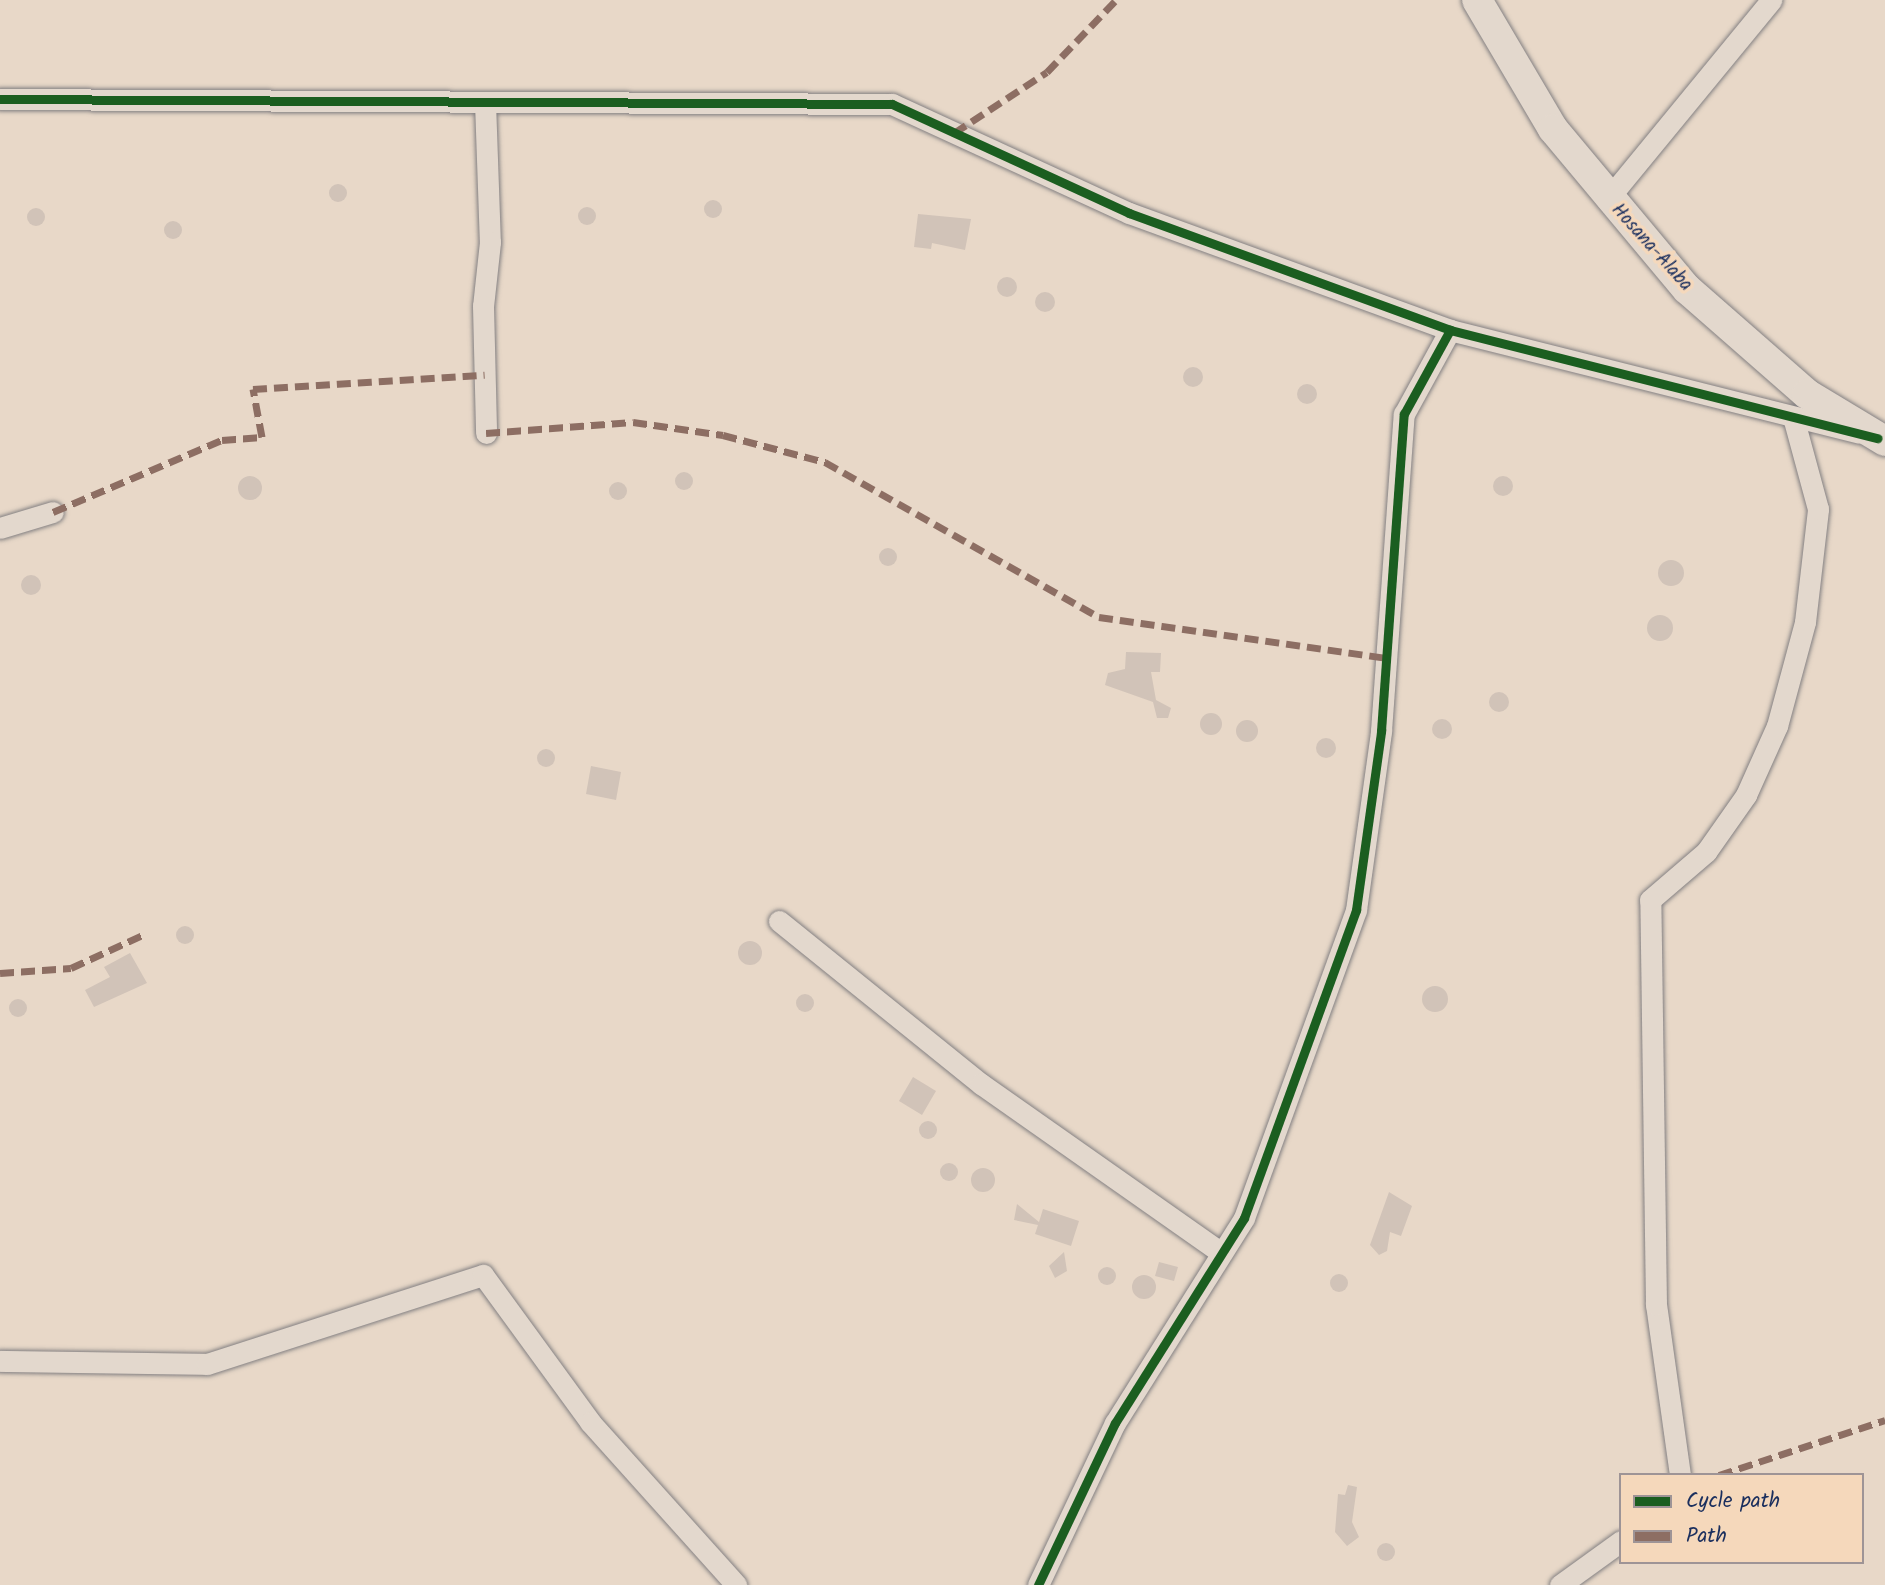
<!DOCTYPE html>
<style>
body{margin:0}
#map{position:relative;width:1885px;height:1585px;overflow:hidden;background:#e8d8c8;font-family:Kalam,sans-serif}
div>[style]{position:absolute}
.building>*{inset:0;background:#d1c3b8}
.round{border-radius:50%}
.roads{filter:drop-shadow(0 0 2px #838082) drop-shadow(0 0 2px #838082)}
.street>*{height:21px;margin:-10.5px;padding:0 10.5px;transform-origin:10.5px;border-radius:10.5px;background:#e3d8cd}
.secondary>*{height:30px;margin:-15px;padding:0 15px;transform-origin:15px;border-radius:15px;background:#e3d8cd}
.quiet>*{height:7px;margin-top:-3.5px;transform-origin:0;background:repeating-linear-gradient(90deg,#8d6e63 0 14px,transparent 0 21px)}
.cycleway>*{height:9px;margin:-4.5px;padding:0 4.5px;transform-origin:4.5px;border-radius:4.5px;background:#1b5e20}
span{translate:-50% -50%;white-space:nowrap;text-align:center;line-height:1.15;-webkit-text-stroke:7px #f5d8bb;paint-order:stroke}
.street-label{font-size:19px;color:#1b2f5e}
.legend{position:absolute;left:1619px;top:1473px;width:245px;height:91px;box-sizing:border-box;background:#f5d8bb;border:2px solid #9e9496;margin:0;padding:9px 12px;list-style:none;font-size:21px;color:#1b2f5e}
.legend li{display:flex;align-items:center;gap:14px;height:35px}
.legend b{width:35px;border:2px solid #9e9496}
</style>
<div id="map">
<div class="building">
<i class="round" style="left:329px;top:184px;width:18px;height:18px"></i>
<i class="round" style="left:704px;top:200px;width:18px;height:18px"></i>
<i class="round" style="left:578px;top:207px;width:18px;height:18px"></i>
<i class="round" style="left:27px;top:208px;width:18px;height:18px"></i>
<i style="clip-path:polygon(918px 214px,971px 219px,965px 250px,932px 243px,931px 249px,914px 247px)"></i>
<i class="round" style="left:164px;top:221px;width:18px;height:18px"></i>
<i class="round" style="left:997px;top:277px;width:20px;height:20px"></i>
<i class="round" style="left:1035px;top:292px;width:20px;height:20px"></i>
<i class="round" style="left:1183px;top:367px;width:20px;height:20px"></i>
<i class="round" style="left:1297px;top:384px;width:20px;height:20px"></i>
<i class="round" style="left:675px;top:472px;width:18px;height:18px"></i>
<i class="round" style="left:1493px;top:476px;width:20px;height:20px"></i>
<i class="round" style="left:238px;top:476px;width:24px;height:24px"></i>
<i class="round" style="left:609px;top:482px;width:18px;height:18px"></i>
<i class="round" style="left:879px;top:548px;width:18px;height:18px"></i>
<i class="round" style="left:1658px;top:560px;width:26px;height:26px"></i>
<i class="round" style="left:21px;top:575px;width:20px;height:20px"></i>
<i class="round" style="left:1647px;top:615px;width:26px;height:26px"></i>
<i style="clip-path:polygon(1126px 652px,1161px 653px,1160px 672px,1151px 672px,1156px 700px,1171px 708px,1168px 718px,1157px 718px,1153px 702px,1105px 685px,1108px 673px,1125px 669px)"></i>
<i class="round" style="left:1489px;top:692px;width:20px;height:20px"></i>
<i class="round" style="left:1200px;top:713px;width:22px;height:22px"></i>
<i class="round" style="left:1432px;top:719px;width:20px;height:20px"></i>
<i class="round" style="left:1236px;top:720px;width:22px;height:22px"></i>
<i class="round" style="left:1316px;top:738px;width:20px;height:20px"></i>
<i class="round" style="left:537px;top:749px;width:18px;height:18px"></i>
<i style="clip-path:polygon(591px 766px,621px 772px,616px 800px,586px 794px)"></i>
<i class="round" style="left:176px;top:926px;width:18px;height:18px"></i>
<i class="round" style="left:738px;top:941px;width:24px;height:24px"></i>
<i style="clip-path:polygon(130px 953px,147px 983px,94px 1007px,85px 990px,110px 977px,104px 967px)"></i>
<i class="round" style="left:1422px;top:986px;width:26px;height:26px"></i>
<i class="round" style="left:796px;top:994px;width:18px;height:18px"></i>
<i class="round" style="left:9px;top:999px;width:18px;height:18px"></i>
<i style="clip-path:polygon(913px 1077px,936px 1091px,922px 1115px,899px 1101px)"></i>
<i class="round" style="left:919px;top:1121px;width:18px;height:18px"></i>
<i class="round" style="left:940px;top:1163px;width:18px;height:18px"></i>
<i class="round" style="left:971px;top:1168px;width:24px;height:24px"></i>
<i style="clip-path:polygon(1389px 1192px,1412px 1206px,1401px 1236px,1390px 1232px,1387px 1251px,1379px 1255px,1370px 1245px)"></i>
<i style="clip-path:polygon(1017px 1204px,1039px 1222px,1043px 1209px,1079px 1221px,1071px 1246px,1035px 1234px,1038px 1225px,1014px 1220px)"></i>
<i style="clip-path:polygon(1064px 1252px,1067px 1271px,1055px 1278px,1049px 1266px)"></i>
<i style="clip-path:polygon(1159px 1262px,1178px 1267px,1174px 1281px,1155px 1276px)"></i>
<i class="round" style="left:1098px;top:1267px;width:18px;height:18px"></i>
<i class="round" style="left:1330px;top:1274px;width:18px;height:18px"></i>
<i class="round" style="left:1132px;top:1275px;width:24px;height:24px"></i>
<i style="clip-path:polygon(1348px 1485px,1357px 1487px,1352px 1522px,1359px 1537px,1347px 1546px,1335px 1532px,1338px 1494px,1345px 1495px)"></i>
<i class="round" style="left:1377px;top:1543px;width:18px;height:18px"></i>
</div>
<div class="roads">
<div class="street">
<i style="left:0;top:99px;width:892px;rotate:0.32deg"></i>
<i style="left:892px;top:104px;width:261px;rotate:24.7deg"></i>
<i style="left:1129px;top:213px;width:342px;rotate:20deg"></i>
<i style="left:1450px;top:330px;width:422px;rotate:14.1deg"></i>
<i style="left:485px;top:102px;width:140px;rotate:88deg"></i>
<i style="left:490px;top:242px;width:64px;rotate:96.2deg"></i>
<i style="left:483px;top:306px;width:127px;rotate:88.6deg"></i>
<i style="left:1607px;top:200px;width:259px;rotate:-50.6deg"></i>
<i style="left:0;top:528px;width:55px;rotate:-16.8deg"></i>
<i style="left:779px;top:921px;width:260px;rotate:38.9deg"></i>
<i style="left:981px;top:1084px;width:292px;rotate:35.1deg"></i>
<i style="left:0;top:1361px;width:207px;rotate:0.8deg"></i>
<i style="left:207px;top:1364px;width:290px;rotate:-17.9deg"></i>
<i style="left:483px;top:1275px;width:182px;rotate:53.9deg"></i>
<i style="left:590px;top:1422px;width:219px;rotate:48.1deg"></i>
<i style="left:1680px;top:1475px;width:172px;rotate:-98deg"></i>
<i style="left:1656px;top:1305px;width:405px;rotate:-90.8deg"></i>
<i style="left:1650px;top:900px;width:74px;rotate:-40.6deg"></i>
<i style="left:1706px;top:852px;width:70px;rotate:-54.9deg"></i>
<i style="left:1746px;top:795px;width:76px;rotate:-65.8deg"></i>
<i style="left:1777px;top:726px;width:108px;rotate:-74.9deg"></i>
<i style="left:1805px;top:622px;width:114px;rotate:-83.4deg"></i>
<i style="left:1818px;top:509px;width:95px;rotate:-105.2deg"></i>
<i style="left:1038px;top:1585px;width:179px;rotate:-64.6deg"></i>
<i style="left:1115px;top:1423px;width:242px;rotate:-57.8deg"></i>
<i style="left:1244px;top:1218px;width:328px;rotate:-70deg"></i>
<i style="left:1356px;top:910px;width:181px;rotate:-82deg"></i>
<i style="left:1381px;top:731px;width:318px;rotate:-85.9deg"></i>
<i style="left:1404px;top:414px;width:96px;rotate:-61.3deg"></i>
<i style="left:1560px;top:1585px;width:75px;rotate:-35.8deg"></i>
</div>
<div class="secondary">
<i style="left:1477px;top:0;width:150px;rotate:59.5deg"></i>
<i style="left:1553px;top:129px;width:209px;rotate:50.1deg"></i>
<i style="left:1687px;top:289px;width:159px;rotate:41.2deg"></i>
<i style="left:1807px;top:394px;width:91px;rotate:31.1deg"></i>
</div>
</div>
<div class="quiet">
<i style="left:954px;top:133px;width:111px;rotate:-33.3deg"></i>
<i style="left:1047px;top:72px;width:100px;rotate:-46.2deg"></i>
<i style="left:486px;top:433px;width:147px;rotate:-4.3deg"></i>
<i style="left:633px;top:422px;width:91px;rotate:8.2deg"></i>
<i style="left:723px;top:435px;width:106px;rotate:14.8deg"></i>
<i style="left:825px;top:462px;width:315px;rotate:29.5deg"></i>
<i style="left:1099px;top:617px;width:290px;rotate:8.1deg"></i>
<i style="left:53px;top:512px;width:184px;rotate:-23.1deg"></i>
<i style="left:222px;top:440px;width:40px;rotate:-4.3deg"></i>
<i style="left:262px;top:437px;width:49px;rotate:-100.6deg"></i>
<i style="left:253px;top:389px;width:232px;rotate:-3.5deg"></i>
<i style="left:0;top:973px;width:71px;rotate:-4deg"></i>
<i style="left:71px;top:968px;width:81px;rotate:-24.7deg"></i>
<i style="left:1719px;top:1475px;width:175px;rotate:-18.3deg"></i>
</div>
<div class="cycleway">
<i style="left:0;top:99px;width:892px;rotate:0.32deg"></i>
<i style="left:892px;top:104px;width:261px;rotate:24.7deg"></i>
<i style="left:1129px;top:213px;width:342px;rotate:20deg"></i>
<i style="left:1450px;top:330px;width:441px;rotate:14.2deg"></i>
<i style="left:1038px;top:1585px;width:179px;rotate:-64.6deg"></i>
<i style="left:1115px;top:1423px;width:242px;rotate:-57.8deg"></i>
<i style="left:1244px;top:1218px;width:328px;rotate:-70deg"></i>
<i style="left:1356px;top:910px;width:181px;rotate:-82deg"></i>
<i style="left:1381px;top:731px;width:318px;rotate:-85.9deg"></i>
<i style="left:1404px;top:414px;width:96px;rotate:-61.3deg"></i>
</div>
<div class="street-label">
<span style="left:1651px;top:248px;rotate:48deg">Hosana-Alaba</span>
</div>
<ul class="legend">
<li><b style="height:9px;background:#1b5e20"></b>Cycle path</li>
<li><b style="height:9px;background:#8d6e63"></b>Path</li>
</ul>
</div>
